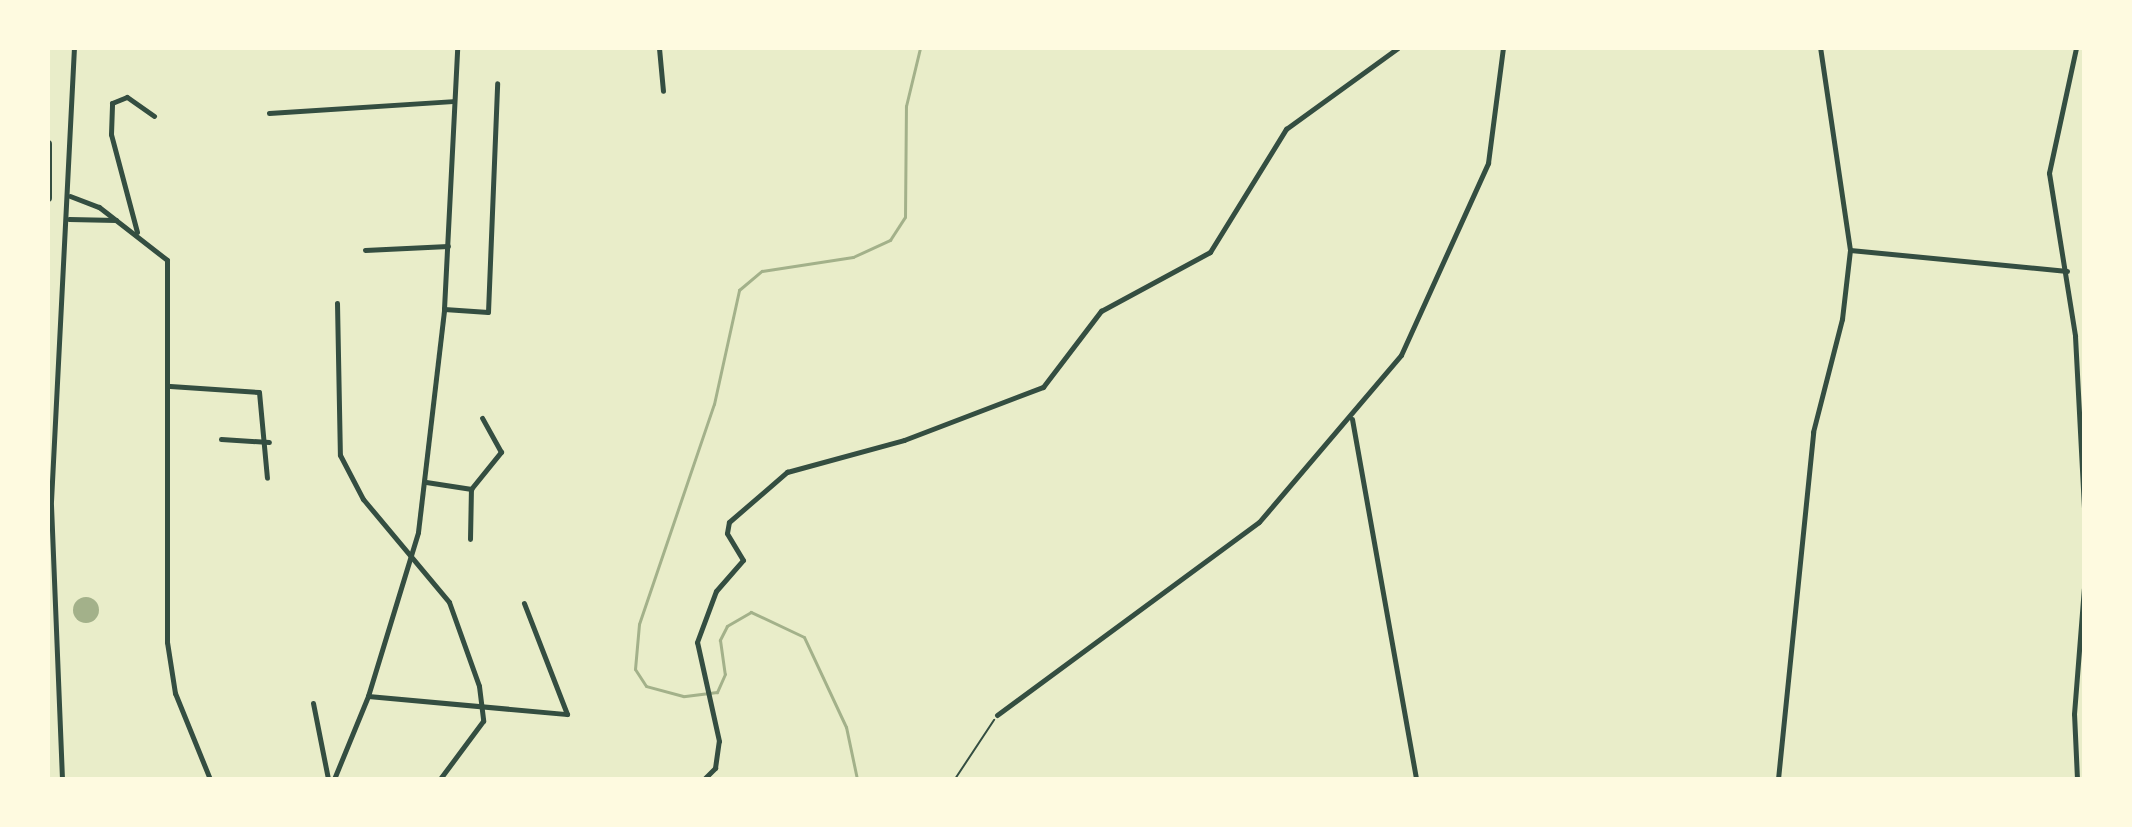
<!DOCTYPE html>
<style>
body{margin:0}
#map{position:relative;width:2132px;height:827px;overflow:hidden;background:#e9edc9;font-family:"IBM Plex Serif",serif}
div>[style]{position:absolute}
.water>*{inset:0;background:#a3b18a}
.round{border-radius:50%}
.stream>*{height:3px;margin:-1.5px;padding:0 1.5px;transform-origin:1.5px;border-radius:1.5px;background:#a3b18a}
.path>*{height:2px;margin:-1px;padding:0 1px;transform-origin:1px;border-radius:1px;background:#344e41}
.minor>*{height:5px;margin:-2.5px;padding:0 2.5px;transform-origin:2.5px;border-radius:2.5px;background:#344e41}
.trunk>*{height:8px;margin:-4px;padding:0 4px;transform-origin:4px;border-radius:4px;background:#344e41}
span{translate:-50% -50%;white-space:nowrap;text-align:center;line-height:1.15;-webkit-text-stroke:8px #fefae0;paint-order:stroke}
.frame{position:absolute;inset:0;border:50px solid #fefae0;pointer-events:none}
</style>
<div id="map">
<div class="water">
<i class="round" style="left:73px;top:597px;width:26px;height:26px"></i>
</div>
<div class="stream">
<i style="left:857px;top:779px;width:53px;rotate:-101.9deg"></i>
<i style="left:846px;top:727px;width:99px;rotate:-115deg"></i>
<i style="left:804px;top:637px;width:59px;rotate:-154.7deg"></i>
<i style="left:751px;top:612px;width:28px;rotate:150deg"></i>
<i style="left:727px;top:626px;width:16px;rotate:117deg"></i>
<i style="left:720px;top:640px;width:34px;rotate:82deg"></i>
<i style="left:725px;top:674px;width:20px;rotate:114deg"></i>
<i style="left:717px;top:692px;width:34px;rotate:173deg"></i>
<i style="left:683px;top:696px;width:38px;rotate:-165deg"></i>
<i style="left:646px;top:686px;width:20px;rotate:-123deg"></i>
<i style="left:635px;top:669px;width:45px;rotate:-84.9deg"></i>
<i style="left:639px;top:624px;width:232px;rotate:-71.2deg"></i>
<i style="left:714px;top:404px;width:117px;rotate:-77.6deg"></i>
<i style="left:739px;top:290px;width:30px;rotate:-40deg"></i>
<i style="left:762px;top:271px;width:92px;rotate:-8.7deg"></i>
<i style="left:853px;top:257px;width:41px;rotate:-24.7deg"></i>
<i style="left:890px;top:240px;width:27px;rotate:-57deg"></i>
<i style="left:905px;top:217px;width:111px;rotate:-89.5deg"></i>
<i style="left:906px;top:106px;width:60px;rotate:-76.4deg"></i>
</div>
<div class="path">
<i style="left:955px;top:779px;width:71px;rotate:-56.5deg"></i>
</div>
<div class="minor">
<i style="left:659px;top:48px;width:43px;rotate:84.7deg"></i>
<i style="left:2076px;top:48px;width:128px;rotate:102.2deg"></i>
<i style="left:2049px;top:173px;width:165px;rotate:80.9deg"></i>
<i style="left:2075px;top:336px;width:172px;rotate:87deg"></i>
<i style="left:269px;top:113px;width:184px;rotate:-3.7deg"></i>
<i style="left:70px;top:196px;width:31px;rotate:21deg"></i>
<i style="left:99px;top:207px;width:86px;rotate:37.9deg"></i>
<i style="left:167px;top:260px;width:382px;rotate:90deg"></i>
<i style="left:167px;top:642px;width:52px;rotate:81.1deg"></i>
<i style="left:175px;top:693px;width:93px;rotate:67.9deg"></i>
<i style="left:69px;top:219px;width:47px;rotate:1.2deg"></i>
<i style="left:137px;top:232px;width:101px;rotate:-104.9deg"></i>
<i style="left:111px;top:134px;width:31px;rotate:-88deg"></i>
<i style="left:112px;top:103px;width:16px;rotate:-22deg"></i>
<i style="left:127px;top:97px;width:33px;rotate:35deg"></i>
<i style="left:365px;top:250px;width:83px;rotate:-2.8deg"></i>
<i style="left:1850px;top:250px;width:218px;rotate:5.5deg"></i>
<i style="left:337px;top:303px;width:152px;rotate:88.9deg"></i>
<i style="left:340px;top:455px;width:50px;rotate:62.4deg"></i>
<i style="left:363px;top:499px;width:134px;rotate:50.1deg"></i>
<i style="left:449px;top:602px;width:89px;rotate:70.3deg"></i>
<i style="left:479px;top:686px;width:35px;rotate:83deg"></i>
<i style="left:483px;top:721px;width:72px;rotate:126.6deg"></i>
<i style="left:444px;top:309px;width:44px;rotate:3.9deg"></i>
<i style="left:488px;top:312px;width:229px;rotate:-87.7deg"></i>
<i style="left:170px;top:386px;width:89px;rotate:3.9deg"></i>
<i style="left:259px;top:392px;width:86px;rotate:84.7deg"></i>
<i style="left:1352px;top:419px;width:366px;rotate:79.9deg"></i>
<i style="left:221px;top:439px;width:48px;rotate:3.6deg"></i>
<i style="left:426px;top:482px;width:46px;rotate:8.8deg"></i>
<i style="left:470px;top:539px;width:50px;rotate:-88.9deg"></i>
<i style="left:471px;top:489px;width:48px;rotate:-51deg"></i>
<i style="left:501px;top:452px;width:39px;rotate:-119deg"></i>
<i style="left:368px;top:696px;width:200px;rotate:5.2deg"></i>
<i style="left:567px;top:714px;width:119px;rotate:-111.2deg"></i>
<i style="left:313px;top:703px;width:77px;rotate:78.8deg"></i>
<i style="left:997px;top:715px;width:325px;rotate:-36.4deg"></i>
<i style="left:1259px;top:522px;width:219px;rotate:-49.6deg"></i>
<i style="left:1401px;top:355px;width:211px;rotate:-65.6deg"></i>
<i style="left:1488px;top:163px;width:116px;rotate:-82.6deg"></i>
<i style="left:62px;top:779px;width:278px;rotate:-92.3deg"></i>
<i style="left:51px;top:501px;width:454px;rotate:-87.1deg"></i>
<i style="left:334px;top:779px;width:90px;rotate:-67.7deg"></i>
<i style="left:368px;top:696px;width:171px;rotate:-73deg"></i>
<i style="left:418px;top:532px;width:225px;rotate:-83.3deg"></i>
<i style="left:444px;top:309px;width:261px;rotate:-87.1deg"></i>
<i style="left:704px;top:779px;width:16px;rotate:-45deg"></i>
<i style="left:715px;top:768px;width:27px;rotate:-82deg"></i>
<i style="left:719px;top:741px;width:101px;rotate:-102.5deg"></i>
<i style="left:697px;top:642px;width:54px;rotate:-69.6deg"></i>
<i style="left:716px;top:591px;width:41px;rotate:-48.9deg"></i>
<i style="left:743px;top:560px;width:31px;rotate:-121deg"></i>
<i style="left:727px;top:533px;width:11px;rotate:-80deg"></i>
<i style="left:729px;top:522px;width:77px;rotate:-40.8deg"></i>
<i style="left:787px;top:472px;width:121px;rotate:-15.3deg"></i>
<i style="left:904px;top:440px;width:149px;rotate:-20.9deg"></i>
<i style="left:1043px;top:387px;width:96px;rotate:-52.7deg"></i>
<i style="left:1101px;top:311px;width:124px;rotate:-28.4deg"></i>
<i style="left:1210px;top:252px;width:145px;rotate:-58.3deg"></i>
<i style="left:1286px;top:129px;width:138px;rotate:-35.9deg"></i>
<i style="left:1778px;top:779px;width:349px;rotate:-84.2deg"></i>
<i style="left:1813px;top:432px;width:117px;rotate:-75.6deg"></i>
<i style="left:1842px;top:319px;width:69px;rotate:-83.4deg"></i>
<i style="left:1850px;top:250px;width:204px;rotate:-98.4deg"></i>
<i style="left:2077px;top:779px;width:65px;rotate:-92.6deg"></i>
<i style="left:2074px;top:714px;width:126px;rotate:-85.5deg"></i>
</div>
<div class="trunk">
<i style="left:48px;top:144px;width:54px;rotate:90deg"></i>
</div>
<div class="frame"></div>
</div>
